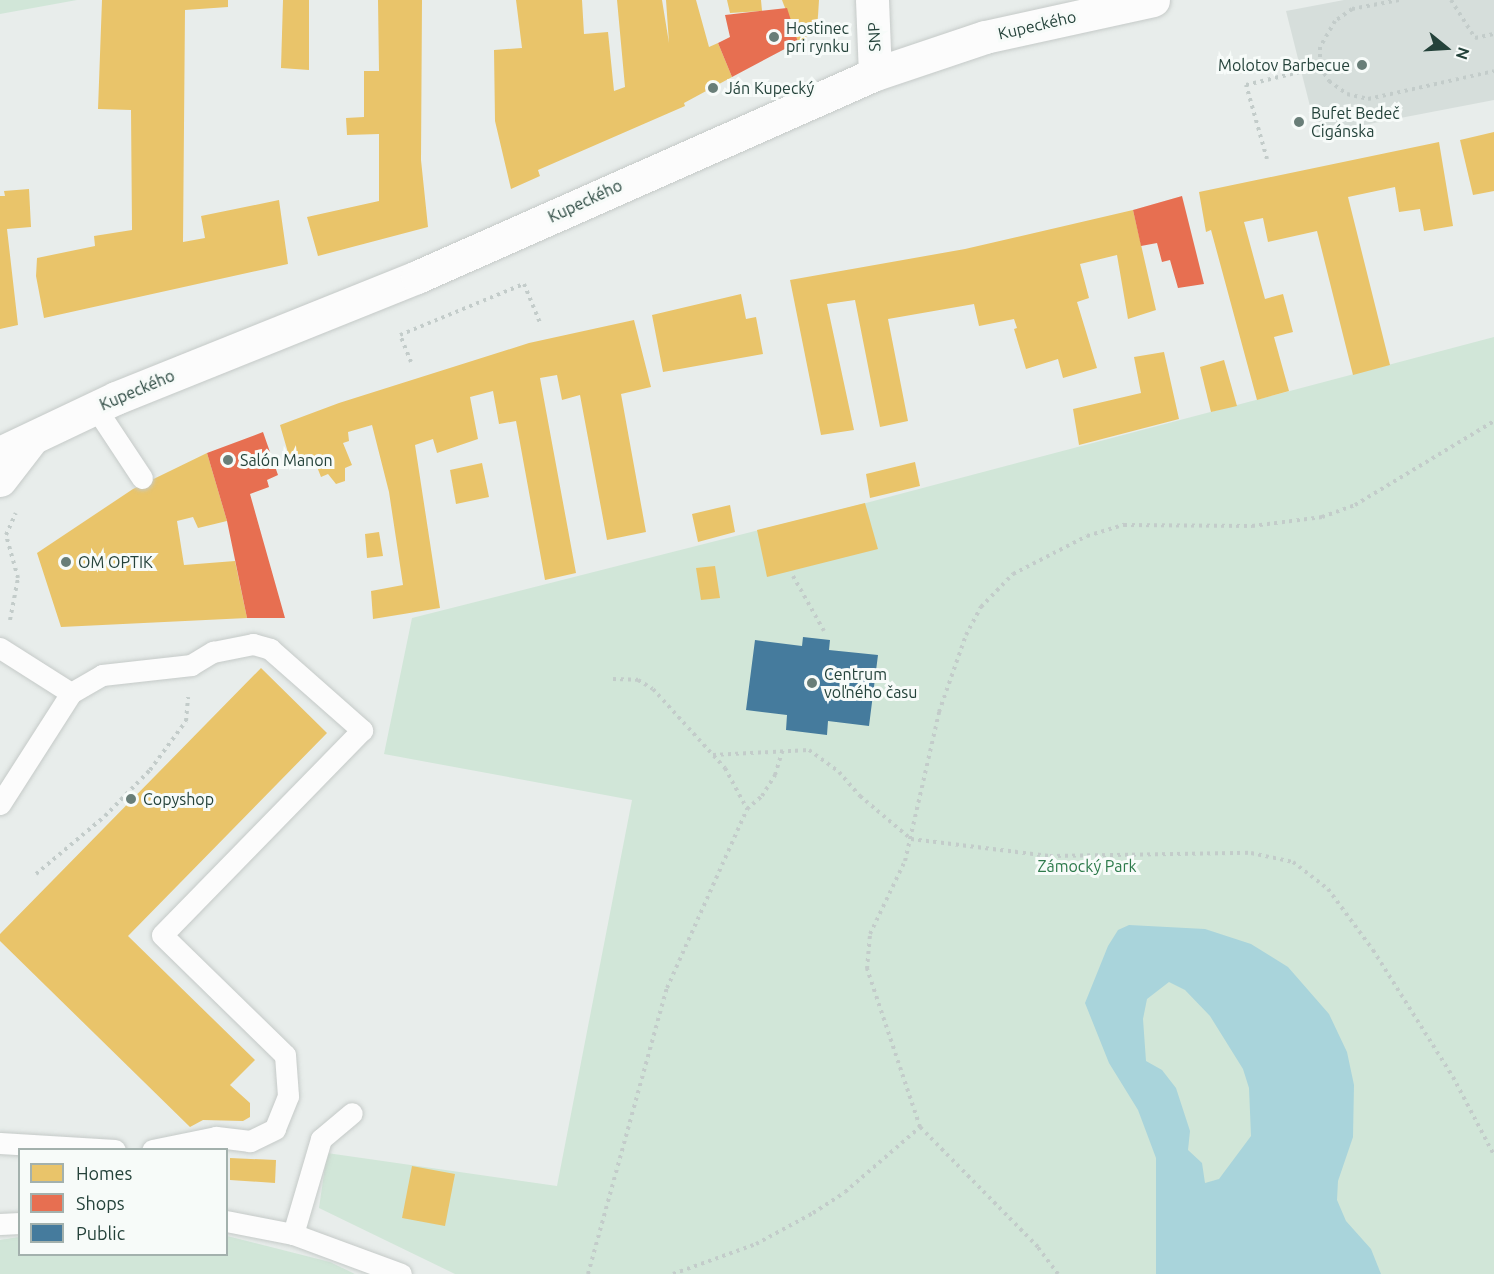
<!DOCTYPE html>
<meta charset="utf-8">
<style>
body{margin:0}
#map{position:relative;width:1494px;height:1274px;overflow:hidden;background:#e8edeb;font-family:Ubuntu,sans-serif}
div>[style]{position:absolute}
.built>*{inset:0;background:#d6dedb}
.green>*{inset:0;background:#d1e6d8}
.water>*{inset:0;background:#a9d4db}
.homes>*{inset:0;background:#e9c46a}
.shops>*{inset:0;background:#e76f51}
.public>*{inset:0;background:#457b9d}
.path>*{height:4px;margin-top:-2px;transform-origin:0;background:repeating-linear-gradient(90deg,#c3ccca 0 3px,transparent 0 7.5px)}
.roads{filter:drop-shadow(0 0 2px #c5cac8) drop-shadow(0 0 2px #c5cac8)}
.lane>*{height:21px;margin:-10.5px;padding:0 10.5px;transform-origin:10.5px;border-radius:10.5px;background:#fcfcfc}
.street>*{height:33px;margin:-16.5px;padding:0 16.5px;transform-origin:16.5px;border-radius:16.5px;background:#fcfcfc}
.dots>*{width:16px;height:16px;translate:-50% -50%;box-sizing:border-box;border:3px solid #f7fbf9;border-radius:50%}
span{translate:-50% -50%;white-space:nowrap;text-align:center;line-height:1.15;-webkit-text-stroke:6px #f7fbf9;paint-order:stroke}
.street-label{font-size:16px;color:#24423a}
.poi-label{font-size:16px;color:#24423a}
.left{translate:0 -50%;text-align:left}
.right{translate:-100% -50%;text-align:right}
.park-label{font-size:16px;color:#2d7a4b}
.legend{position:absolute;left:18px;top:1148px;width:210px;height:108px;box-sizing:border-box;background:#f7fbf9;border:2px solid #a3b1ad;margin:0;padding:8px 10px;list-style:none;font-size:18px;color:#24423a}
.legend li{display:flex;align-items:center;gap:12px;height:30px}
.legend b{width:30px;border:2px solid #a3b1ad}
.north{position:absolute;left:1416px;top:18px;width:60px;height:60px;-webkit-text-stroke:4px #f7fbf9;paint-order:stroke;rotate:108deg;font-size:16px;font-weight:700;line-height:24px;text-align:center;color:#24423a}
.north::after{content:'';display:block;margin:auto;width:21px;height:27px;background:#24423a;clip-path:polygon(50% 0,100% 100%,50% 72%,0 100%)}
</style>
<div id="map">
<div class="built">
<i style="clip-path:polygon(1344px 0,1494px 0,1494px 100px,1317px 134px,1286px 11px)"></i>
</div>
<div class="green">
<i style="clip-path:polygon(0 0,77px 0,0 14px)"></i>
<i style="clip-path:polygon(1494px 337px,1494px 1274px,455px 1274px,319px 1208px,327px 1153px,557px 1186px,632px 800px,384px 754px,412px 618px,866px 503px)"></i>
<i style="clip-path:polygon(227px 1236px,330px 1262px,355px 1274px,0 1274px,0 1240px,19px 1237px,20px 1254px,226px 1254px)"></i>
</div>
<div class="water">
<i style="clip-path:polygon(evenodd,1129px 925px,1205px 929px,1251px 944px,1288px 967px,1329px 1014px,1347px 1052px,1354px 1085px,1353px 1137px,1338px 1181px,1337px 1200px,1346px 1221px,1371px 1249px,1381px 1274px,1156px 1274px,1156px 1158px,1138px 1110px,1109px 1063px,1085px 1003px,1108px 946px,1118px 930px,1129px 925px,1169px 982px,1185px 990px,1210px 1016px,1243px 1069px,1249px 1088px,1251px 1136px,1219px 1179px,1205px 1183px,1202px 1163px,1188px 1150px,1190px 1131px,1176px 1088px,1162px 1070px,1146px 1061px,1143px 1019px,1147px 999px,1169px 982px)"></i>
</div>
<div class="homes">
<i style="clip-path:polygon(102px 0,228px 0,228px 7px,185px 10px,183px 242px,205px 238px,201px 216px,279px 200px,288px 264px,44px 318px,36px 276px,37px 258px,95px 246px,94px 236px,132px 230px,131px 110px,98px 109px)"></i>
<i style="clip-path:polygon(283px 0,309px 0,309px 70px,281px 68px)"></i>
<i style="clip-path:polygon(378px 0,422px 0,421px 160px,428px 227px,318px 256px,307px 217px,379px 201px,379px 134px,347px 135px,346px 118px,364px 117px,364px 71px,379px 71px)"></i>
<i style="clip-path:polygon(516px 0,582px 0,584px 34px,608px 32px,614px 91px,625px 87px,617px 0,662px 0,669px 43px,666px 0,696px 0,709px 47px,718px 43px,732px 77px,684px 103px,685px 106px,538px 170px,540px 176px,511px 189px,495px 121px,494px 50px,522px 48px)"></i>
<i style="clip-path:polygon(727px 0,761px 0,762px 11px,730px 13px)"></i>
<i style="clip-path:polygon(782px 0,819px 0,817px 31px,798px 42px)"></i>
<i style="clip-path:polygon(1494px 132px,1494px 191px,1473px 195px,1460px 140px)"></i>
<i style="clip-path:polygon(1439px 142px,1453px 226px,1424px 231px,1420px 209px,1399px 212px,1395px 187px,1348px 197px,1390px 365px,1353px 375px,1317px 231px,1268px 242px,1263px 218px,1244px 222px,1265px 299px,1283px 294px,1293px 332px,1274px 337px,1289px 391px,1257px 400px,1211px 230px,1206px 232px,1199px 192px)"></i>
<i style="clip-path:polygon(29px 189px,31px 227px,7px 229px,18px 325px,0 329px,0 196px,5px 196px,4px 191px)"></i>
<i style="clip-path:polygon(1133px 210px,1156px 310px,1128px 319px,1117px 255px,1080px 264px,1089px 298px,1077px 302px,1097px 368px,1063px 378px,1058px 359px,1026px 369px,1014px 329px,1017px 328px,1014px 319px,979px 326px,974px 304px,888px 319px,908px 421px,880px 427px,855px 300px,827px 304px,854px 430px,821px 435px,790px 280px,965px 249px)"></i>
<i style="clip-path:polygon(741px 294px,746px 319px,756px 317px,763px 354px,663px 372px,652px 315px)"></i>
<i style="clip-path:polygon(634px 320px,651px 387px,621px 394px,646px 532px,607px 540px,580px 395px,562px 400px,557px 375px,540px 378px,576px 573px,545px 580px,516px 421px,499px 424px,493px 391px,470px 397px,478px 439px,437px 453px,433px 439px,415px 445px,440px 608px,373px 619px,371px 591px,403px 585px,389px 492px,372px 425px,348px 432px,349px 441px,343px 443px,352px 465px,345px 468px,345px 481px,336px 484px,328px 474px,321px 477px,312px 454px,291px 463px,280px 425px,339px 403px,529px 343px)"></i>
<i style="clip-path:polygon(1164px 352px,1179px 419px,1079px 445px,1073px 409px,1141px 393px,1134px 357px)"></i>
<i style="clip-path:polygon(1224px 360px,1237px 406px,1211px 412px,1200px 367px)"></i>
<i style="clip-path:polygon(207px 453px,227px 521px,198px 528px,193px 517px,177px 521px,184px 565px,235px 561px,247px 618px,61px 627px,37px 553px,133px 489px)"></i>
<i style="clip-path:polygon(915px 462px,920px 486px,870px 498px,866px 474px)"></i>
<i style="clip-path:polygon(482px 463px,489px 497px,456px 504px,450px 470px)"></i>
<i style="clip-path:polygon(865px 503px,878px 549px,767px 577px,757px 530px)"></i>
<i style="clip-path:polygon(730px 505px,735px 532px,698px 542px,692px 514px)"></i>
<i style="clip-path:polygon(379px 532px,383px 556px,367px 558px,365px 534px)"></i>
<i style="clip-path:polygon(715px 566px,720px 598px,701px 600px,696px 568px)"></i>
<i style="clip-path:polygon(261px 668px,327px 733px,128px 936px,255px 1060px,230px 1085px,250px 1103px,250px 1117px,243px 1121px,203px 1120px,190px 1127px,0 941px,0 934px)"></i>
<i style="clip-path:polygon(230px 1158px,276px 1160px,275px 1183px,230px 1180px)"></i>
<i style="clip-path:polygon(412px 1166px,455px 1174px,445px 1226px,402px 1218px)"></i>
</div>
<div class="shops">
<i style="clip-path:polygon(787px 8px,798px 42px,732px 77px,718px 43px,730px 37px,725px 15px)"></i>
<i style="clip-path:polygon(1182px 196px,1204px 284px,1178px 288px,1170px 260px,1162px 262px,1157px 243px,1141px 246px,1133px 210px)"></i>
<i style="clip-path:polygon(263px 432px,278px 475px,267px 480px,269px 487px,250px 494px,285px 618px,247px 618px,227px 521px,207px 453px)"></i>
</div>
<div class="public">
<i style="clip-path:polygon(803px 637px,830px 640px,829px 650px,878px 655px,869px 726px,828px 721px,827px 735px,786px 730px,787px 715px,746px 710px,755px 640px,802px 646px)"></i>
</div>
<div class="path">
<i style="left:1399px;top:0;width:48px;rotate:169.2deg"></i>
<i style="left:1352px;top:9px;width:21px;rotate:145deg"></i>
<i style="left:1335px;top:21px;width:30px;rotate:120deg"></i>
<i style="left:1320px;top:47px;width:20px;rotate:90deg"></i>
<i style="left:1320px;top:67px;width:17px;rotate:57deg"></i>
<i style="left:1329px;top:81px;width:22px;rotate:36deg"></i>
<i style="left:1347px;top:94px;width:22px;rotate:13deg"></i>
<i style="left:1368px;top:99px;width:129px;rotate:-12.5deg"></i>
<i style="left:1451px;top:0;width:45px;rotate:57.7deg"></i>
<i style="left:1475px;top:38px;width:19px;rotate:-12deg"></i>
<i style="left:1267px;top:159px;width:77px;rotate:-105.8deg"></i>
<i style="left:1246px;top:85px;width:76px;rotate:-13.7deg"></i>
<i style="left:411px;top:362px;width:29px;rotate:-112deg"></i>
<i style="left:400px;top:335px;width:134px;rotate:-22.4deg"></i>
<i style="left:524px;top:284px;width:44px;rotate:67.5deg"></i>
<i style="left:793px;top:576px;width:63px;rotate:60.6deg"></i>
<i style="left:10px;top:620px;width:43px;rotate:-79.2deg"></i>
<i style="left:18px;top:578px;width:45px;rotate:-105.6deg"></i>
<i style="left:6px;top:535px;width:24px;rotate:-66deg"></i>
<i style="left:613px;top:679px;width:25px;rotate:2deg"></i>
<i style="left:638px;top:680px;width:17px;rotate:31deg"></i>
<i style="left:653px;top:689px;width:107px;rotate:47.7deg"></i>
<i style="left:725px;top:768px;width:47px;rotate:61.8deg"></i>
<i style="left:713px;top:755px;width:96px;rotate:-3deg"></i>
<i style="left:809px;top:750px;width:37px;rotate:36deg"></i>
<i style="left:839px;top:772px;width:32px;rotate:49deg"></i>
<i style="left:860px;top:796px;width:67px;rotate:40.1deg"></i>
<i style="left:911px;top:839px;width:140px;rotate:7deg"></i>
<i style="left:1050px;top:856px;width:201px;rotate:-0.9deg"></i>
<i style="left:1251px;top:853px;width:43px;rotate:12.1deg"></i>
<i style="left:1293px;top:862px;width:44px;rotate:37.6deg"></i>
<i style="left:1328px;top:889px;width:76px;rotate:53.6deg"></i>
<i style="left:1373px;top:950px;width:150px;rotate:57.8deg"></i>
<i style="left:1453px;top:1077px;width:88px;rotate:62.3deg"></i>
<i style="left:127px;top:794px;width:6px;rotate:51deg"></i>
<i style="left:36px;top:874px;width:90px;rotate:-40deg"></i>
<i style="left:105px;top:816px;width:64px;rotate:-45.6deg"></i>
<i style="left:150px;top:770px;width:61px;rotate:-53.7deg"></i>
<i style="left:186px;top:721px;width:24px;rotate:-85deg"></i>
<i style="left:588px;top:1274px;width:297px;rotate:-74.6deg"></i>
<i style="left:667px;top:988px;width:196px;rotate:-65.9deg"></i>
<i style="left:747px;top:809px;width:20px;rotate:-41deg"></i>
<i style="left:762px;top:796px;width:25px;rotate:-58deg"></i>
<i style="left:775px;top:775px;width:28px;rotate:-73deg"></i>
<i style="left:673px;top:1274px;width:88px;rotate:-19.9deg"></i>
<i style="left:756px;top:1244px;width:65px;rotate:-28.5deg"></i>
<i style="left:813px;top:1213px;width:38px;rotate:-33deg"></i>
<i style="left:845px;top:1192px;width:99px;rotate:-40.9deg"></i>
<i style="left:1058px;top:1274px;width:34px;rotate:-127deg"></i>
<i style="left:1038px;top:1247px;width:168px;rotate:-134.5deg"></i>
<i style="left:920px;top:1127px;width:167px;rotate:-108.5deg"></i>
<i style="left:867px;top:969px;width:35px;rotate:-85deg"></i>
<i style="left:870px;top:934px;width:81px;rotate:-64.4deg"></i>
<i style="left:905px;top:861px;width:153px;rotate:-77.1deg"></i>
<i style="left:939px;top:712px;width:82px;rotate:-70.7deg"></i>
<i style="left:966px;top:635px;width:32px;rotate:-62deg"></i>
<i style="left:981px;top:607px;width:46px;rotate:-45.9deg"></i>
<i style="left:1013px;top:574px;width:83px;rotate:-27.2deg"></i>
<i style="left:1087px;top:536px;width:39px;rotate:-17deg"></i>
<i style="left:1124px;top:525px;width:128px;rotate:0.4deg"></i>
<i style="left:1252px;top:526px;width:71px;rotate:-7.3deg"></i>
<i style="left:1322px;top:517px;width:35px;rotate:-20deg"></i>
<i style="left:1355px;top:505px;width:162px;rotate:-31.1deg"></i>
</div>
<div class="roads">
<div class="lane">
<i style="left:95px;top:407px;width:85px;rotate:56.5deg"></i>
<i style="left:0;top:648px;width:84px;rotate:32.4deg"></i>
<i style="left:0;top:804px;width:132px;rotate:-57.4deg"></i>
<i style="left:71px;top:693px;width:36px;rotate:-30deg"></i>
<i style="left:102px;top:675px;width:90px;rotate:-6.4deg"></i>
<i style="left:191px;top:665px;width:26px;rotate:-31deg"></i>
<i style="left:213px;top:652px;width:41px;rotate:-11.3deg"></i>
<i style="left:253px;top:644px;width:18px;rotate:16deg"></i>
<i style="left:270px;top:649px;width:123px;rotate:41.4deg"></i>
<i style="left:362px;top:730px;width:286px;rotate:134.3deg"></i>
<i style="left:162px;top:935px;width:172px;rotate:44.3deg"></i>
<i style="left:285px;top:1055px;width:41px;rotate:85.8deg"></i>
<i style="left:288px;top:1096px;width:35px;rotate:112deg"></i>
<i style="left:275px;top:1129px;width:28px;rotate:154deg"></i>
<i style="left:250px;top:1141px;width:34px;rotate:-173deg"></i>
<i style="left:216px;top:1137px;width:65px;rotate:168.5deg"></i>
<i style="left:0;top:1143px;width:115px;rotate:3.5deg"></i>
<i style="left:226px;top:1221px;width:68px;rotate:11deg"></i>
<i style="left:293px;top:1234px;width:115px;rotate:20.3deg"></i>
<i style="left:0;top:1224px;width:20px;rotate:-3deg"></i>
<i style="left:293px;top:1234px;width:99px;rotate:-73.6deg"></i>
<i style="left:321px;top:1139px;width:40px;rotate:-40deg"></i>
</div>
<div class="street">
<i style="left:872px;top:0;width:74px;rotate:87.7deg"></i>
<i style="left:0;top:453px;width:128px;rotate:-25.4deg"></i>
<i style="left:116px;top:398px;width:324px;rotate:-21.9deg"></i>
<i style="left:417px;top:277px;width:501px;rotate:-23.9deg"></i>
<i style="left:875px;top:74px;width:116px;rotate:-18.6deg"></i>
<i style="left:985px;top:37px;width:172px;rotate:-12.4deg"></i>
<i style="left:0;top:480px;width:49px;rotate:-52.4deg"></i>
</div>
</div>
<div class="dots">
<i style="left:774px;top:37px;background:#697e78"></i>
<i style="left:1362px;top:65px;background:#697e78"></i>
<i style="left:713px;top:88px;background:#697e78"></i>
<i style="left:1299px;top:122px;background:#697e78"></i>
<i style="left:228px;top:460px;background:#697e78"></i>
<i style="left:66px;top:562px;background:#697e78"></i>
<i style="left:812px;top:683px;background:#697e78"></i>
<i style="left:131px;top:799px;background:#697e78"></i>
</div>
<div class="street-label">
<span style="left:1037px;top:25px;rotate:-13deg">Kupeckého</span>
<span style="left:874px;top:37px;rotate:-93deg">SNP</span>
<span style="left:585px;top:201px;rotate:-25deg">Kupeckého</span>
<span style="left:137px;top:390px;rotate:-23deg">Kupeckého</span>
</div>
<div class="poi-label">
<span class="left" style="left:786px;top:37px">Hostinec<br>pri rynku</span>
<span class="right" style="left:1350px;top:65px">Molotov Barbecue</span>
<span class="left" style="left:725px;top:88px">Ján Kupecký</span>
<span class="left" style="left:1311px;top:122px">Bufet Bedeč<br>Cigánska</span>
<span class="left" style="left:240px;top:460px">Salón Manon</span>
<span class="left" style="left:78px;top:562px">OM OPTIK</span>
<span class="left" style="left:824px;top:683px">Centrum<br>voľného času</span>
<span class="left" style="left:143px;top:799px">Copyshop</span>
</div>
<div class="park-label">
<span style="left:1087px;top:866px">Zámocký Park</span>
</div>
<ul class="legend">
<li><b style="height:16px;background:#e9c46a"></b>Homes</li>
<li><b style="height:16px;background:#e76f51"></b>Shops</li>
<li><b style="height:16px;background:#457b9d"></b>Public</li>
</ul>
<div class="north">N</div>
</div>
